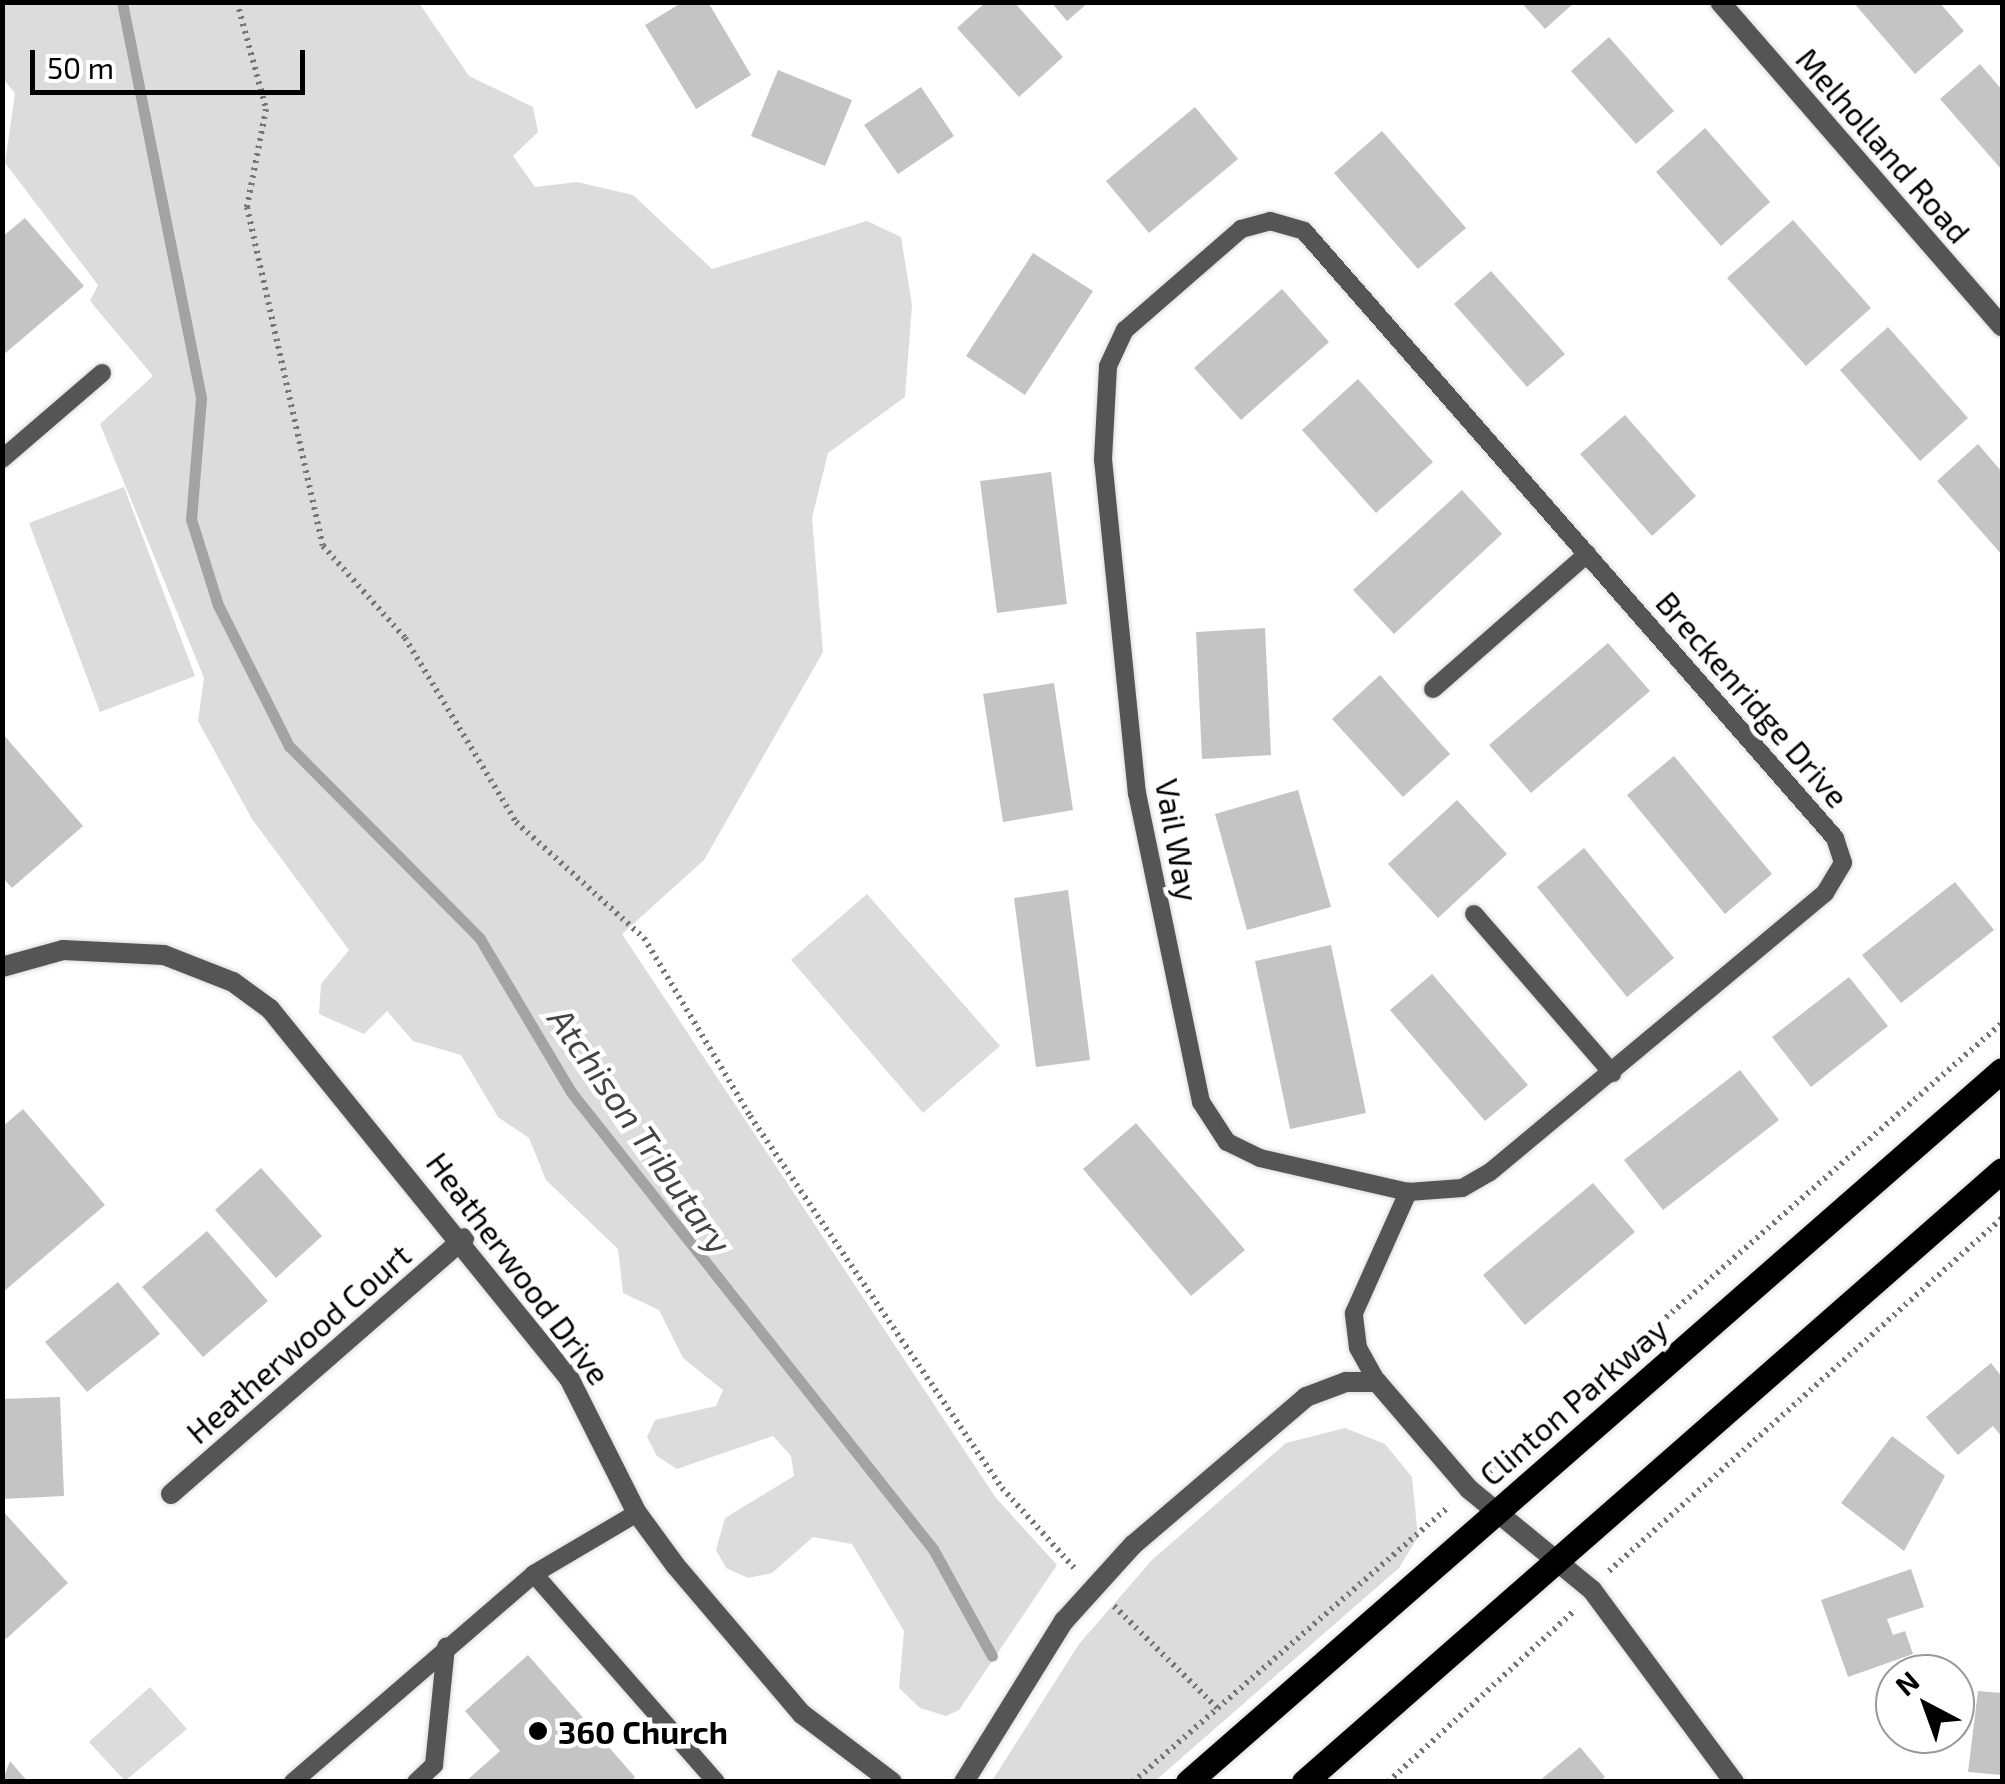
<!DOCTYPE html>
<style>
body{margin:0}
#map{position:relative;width:2005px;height:1784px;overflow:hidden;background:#fff;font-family:"Exo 2",sans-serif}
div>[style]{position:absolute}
.green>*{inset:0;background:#dcdcdc}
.stream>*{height:11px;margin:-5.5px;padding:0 5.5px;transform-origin:5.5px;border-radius:5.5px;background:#a3a3a3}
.building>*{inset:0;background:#c4c4c4}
.path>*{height:6px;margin-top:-3px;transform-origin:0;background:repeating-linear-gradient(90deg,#777 0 2.5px,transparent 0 7.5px)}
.roads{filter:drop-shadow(0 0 2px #dbdbdb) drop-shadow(0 0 2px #dbdbdb)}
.service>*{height:18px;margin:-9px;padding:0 9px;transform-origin:9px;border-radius:9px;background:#555}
.minor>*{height:20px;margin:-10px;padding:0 10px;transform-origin:10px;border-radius:10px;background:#555}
.primary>*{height:25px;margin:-12.5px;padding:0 12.5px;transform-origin:12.5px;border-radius:12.5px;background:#000}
.dots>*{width:28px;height:28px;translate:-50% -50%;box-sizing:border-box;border:5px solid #fff;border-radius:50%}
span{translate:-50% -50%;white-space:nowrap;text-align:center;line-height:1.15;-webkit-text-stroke:9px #fff;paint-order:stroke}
.street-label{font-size:32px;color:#000}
.poi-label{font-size:32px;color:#000;font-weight:700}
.left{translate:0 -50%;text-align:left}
.water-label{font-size:35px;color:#444;font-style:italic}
.frame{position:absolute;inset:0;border:5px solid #000;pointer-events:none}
.north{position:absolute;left:1875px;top:1654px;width:100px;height:100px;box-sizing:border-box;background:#fff;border:2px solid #999;border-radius:50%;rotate:319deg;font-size:28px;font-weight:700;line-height:40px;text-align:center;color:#000}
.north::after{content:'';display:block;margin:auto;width:35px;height:45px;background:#000;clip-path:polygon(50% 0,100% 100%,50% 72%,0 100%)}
.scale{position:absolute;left:30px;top:50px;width:275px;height:45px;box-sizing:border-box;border:5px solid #000;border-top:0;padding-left:12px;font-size:30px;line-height:35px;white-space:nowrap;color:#000;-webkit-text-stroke:8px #fff;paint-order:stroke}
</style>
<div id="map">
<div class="green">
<i style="clip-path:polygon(3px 2px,419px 3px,469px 76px,533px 107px,538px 132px,513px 156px,535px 187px,577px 182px,633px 195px,712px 269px,867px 221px,901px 237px,912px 305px,905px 397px,828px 453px,812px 518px,823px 652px,704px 860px,622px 934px,996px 1498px,1057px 1565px,959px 1710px,946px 1716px,920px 1708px,899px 1688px,904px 1631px,852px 1544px,813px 1537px,772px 1573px,748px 1578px,726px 1568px,716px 1550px,725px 1518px,794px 1476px,791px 1456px,773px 1436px,677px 1469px,657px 1456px,647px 1437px,655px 1420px,716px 1406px,723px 1390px,683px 1358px,659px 1310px,623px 1293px,618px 1249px,546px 1180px,529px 1138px,498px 1117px,461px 1055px,413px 1041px,387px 1011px,364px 1034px,319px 1014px,321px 984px,349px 950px,252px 819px,198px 721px,204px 678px,100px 424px,153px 376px,90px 301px,98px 285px,5px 163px,15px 93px,3px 79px)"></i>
<i style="clip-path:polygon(124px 487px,195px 676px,100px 712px,29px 523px)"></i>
<i style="clip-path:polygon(867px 894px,1000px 1046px,923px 1113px,791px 960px)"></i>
<i style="clip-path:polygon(1345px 1428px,1385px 1444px,1412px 1477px,1418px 1537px,1399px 1568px,1155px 1781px,992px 1781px,1079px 1644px,1152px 1560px,1286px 1443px)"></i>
<i style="clip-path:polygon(150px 1687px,187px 1729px,125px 1781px,89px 1742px)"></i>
</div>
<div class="stream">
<i style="left:122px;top:2px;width:404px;rotate:78.7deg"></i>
<i style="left:201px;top:398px;width:121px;rotate:94.7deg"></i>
<i style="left:191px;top:519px;width:90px;rotate:72.6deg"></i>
<i style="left:218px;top:605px;width:158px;rotate:63.3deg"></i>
<i style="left:289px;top:746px;width:269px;rotate:45.2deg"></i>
<i style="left:479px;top:937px;width:180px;rotate:59.3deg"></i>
<i style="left:571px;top:1092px;width:583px;rotate:51.62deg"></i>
<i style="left:933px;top:1549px;width:122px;rotate:61.1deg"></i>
</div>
<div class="building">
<i style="clip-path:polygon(683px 2px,708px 2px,751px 75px,696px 109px,645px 25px)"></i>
<i style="clip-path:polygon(986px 2px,1014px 2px,1063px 57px,1019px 97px,957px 28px)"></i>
<i style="clip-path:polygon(1051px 2px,1089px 2px,1067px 21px)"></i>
<i style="clip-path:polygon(1521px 2px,1575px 2px,1545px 29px)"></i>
<i style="clip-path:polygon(1853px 2px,1939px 2px,1964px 31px,1915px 74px)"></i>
<i style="clip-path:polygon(1609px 37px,1674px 111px,1636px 144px,1571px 71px)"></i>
<i style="clip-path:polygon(1980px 64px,2002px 90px,2002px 170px,1940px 99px)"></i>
<i style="clip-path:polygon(778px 70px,852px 100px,825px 166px,751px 136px)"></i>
<i style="clip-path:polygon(921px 87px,954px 136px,898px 174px,864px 125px)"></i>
<i style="clip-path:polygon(1195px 107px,1238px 159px,1149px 233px,1106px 181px)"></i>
<i style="clip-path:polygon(1705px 128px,1770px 202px,1721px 246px,1656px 172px)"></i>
<i style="clip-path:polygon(1382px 131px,1466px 228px,1418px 269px,1334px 173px)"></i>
<i style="clip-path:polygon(25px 218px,84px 286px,2px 356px,2px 237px)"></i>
<i style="clip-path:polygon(1793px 220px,1871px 308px,1806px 366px,1727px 278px)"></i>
<i style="clip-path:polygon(1033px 253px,1093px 291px,1025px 395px,966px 356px)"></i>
<i style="clip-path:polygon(1491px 271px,1565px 354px,1527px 387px,1454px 304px)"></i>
<i style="clip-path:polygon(1282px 289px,1329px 342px,1241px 420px,1194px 368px)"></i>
<i style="clip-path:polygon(1888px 327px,1968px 418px,1920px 461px,1840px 370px)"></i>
<i style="clip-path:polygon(1358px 379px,1433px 462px,1376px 513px,1302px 430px)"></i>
<i style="clip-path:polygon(1625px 415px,1696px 496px,1652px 536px,1580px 454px)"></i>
<i style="clip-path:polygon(1978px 444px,2002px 472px,2002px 555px,1937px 481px)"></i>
<i style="clip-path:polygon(1051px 472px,1067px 604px,997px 613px,980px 481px)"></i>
<i style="clip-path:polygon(1462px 490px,1502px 534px,1394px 634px,1353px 590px)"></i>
<i style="clip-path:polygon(1265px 628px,1271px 755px,1202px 759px,1196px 632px)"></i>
<i style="clip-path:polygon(1608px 643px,1650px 691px,1531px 793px,1489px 745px)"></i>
<i style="clip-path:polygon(1380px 675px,1450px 754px,1403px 797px,1332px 719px)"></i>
<i style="clip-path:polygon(1054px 683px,1073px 810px,1003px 822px,983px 694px)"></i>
<i style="clip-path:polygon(2px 733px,83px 826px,12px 888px,2px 877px)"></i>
<i style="clip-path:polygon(1674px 756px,1772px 874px,1725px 914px,1627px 795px)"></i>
<i style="clip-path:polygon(1298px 790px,1331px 907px,1247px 930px,1215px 814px)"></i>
<i style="clip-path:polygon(1457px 800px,1507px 854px,1438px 918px,1388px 864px)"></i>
<i style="clip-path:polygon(1584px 848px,1674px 958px,1627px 997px,1537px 887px)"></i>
<i style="clip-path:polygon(1955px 882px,1994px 930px,1901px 1003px,1862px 955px)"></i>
<i style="clip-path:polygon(1068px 890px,1090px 1060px,1036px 1067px,1014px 898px)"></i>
<i style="clip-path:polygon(1331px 945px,1366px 1113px,1290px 1129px,1255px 961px)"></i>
<i style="clip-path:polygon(1432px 974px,1528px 1085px,1485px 1121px,1390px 1010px)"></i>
<i style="clip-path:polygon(1849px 977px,1888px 1026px,1811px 1087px,1772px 1037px)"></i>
<i style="clip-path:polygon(1740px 1070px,1779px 1120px,1663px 1210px,1624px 1160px)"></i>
<i style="clip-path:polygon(23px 1109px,105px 1205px,2px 1293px,2px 1127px)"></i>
<i style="clip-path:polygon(1136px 1123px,1245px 1250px,1191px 1296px,1083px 1169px)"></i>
<i style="clip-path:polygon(261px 1168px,322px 1236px,276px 1278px,215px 1210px)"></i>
<i style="clip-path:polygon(1593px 1183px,1635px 1232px,1525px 1325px,1483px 1275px)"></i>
<i style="clip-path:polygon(207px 1231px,268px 1301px,203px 1357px,142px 1287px)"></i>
<i style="clip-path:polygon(118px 1282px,160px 1334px,87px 1392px,45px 1342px)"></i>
<i style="clip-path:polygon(1991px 1363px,2002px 1377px,2002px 1437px,1993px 1426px,1958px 1455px,1926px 1417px)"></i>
<i style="clip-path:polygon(60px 1397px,64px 1496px,2px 1499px,2px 1399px)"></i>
<i style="clip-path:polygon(1892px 1436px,1945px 1476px,1904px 1551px,1841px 1503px)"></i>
<i style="clip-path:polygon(2px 1510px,68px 1583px,6px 1639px,2px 1635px)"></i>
<i style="clip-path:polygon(1911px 1569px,1924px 1607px,1887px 1619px,1893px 1635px,1905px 1631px,1913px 1654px,1848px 1677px,1821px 1600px)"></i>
<i style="clip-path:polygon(528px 1655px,635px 1777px,630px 1782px,465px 1782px,500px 1751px,465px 1711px)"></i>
<i style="clip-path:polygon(1978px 1691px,2002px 1693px,2002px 1775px,1968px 1772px)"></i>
<i style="clip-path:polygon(1580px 1747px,1605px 1777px,1599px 1782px,1538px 1782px)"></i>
<i style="clip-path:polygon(10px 1761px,28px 1782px,2px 1782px)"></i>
</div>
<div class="path">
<i style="left:237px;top:2px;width:111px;rotate:74.8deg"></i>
<i style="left:266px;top:109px;width:100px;rotate:101deg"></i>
<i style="left:247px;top:207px;width:347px;rotate:77.4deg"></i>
<i style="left:323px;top:546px;width:123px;rotate:48.3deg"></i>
<i style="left:405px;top:638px;width:215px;rotate:58.9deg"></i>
<i style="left:516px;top:822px;width:173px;rotate:42.2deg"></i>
<i style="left:644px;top:938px;width:207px;rotate:59.2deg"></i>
<i style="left:750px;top:1116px;width:449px;rotate:55.9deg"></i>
<i style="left:1002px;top:1488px;width:110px;rotate:47.9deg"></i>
<i style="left:1621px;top:1357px;width:507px;rotate:-41.24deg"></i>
<i style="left:1489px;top:1472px;width:42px;rotate:-40.2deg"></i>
<i style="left:1609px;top:1571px;width:528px;rotate:-41.93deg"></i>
<i style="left:1114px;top:1606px;width:145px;rotate:44.7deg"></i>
<i style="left:1133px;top:1782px;width:420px;rotate:-41.1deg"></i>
<i style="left:1388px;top:1782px;width:254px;rotate:-42.6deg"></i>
</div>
<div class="roads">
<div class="service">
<i style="left:2px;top:459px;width:132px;rotate:-40.7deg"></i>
<i style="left:1433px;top:689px;width:205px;rotate:-41.2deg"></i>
<i style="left:1474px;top:914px;width:211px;rotate:49deg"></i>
<i style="left:1377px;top:1382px;width:39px;rotate:-119deg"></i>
<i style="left:1358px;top:1348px;width:35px;rotate:-97deg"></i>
<i style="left:1354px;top:1313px;width:133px;rotate:-65.9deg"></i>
<i style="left:1408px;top:1192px;width:152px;rotate:-167.1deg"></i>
<i style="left:1260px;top:1158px;width:37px;rotate:-154deg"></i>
<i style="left:1227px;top:1142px;width:48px;rotate:-123deg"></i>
<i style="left:1201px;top:1102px;width:315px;rotate:-101.7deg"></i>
<i style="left:1137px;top:794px;width:337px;rotate:-95.8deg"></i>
<i style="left:1103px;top:459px;width:93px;rotate:-86.9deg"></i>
<i style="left:1108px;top:366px;width:40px;rotate:-65deg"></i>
<i style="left:1125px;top:330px;width:154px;rotate:-41deg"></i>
<i style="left:1241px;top:229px;width:30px;rotate:-15deg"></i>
<i style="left:1270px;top:221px;width:35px;rotate:16deg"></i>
<i style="left:1304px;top:231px;width:806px;rotate:48.82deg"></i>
<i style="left:1835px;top:838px;width:26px;rotate:72deg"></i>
<i style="left:1843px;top:863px;width:35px;rotate:121deg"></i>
<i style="left:1825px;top:893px;width:436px;rotate:140.2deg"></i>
<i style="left:1490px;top:1172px;width:32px;rotate:150deg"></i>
<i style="left:1462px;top:1188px;width:54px;rotate:175.8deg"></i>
<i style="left:637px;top:1513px;width:120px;rotate:149.4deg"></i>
<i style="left:534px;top:1574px;width:276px;rotate:48.8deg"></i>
<i style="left:293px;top:1782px;width:318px;rotate:-40.8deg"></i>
<i style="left:416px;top:1782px;width:25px;rotate:-43deg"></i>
<i style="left:434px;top:1765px;width:119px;rotate:-84.2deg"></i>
</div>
<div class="minor">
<i style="left:1720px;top:2px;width:430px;rotate:49deg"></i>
<i style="left:2px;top:967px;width:63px;rotate:-15.6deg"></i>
<i style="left:63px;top:950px;width:101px;rotate:2.8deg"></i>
<i style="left:164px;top:955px;width:74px;rotate:21.4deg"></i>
<i style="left:233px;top:982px;width:46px;rotate:36.1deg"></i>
<i style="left:270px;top:1009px;width:475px;rotate:51deg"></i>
<i style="left:569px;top:1378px;width:151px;rotate:63.3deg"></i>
<i style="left:637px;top:1513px;width:64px;rotate:53.8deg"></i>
<i style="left:675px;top:1565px;width:196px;rotate:49.6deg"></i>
<i style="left:802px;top:1714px;width:113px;rotate:37.1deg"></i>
<i style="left:171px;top:1494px;width:389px;rotate:-41.1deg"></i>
<i style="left:964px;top:1782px;width:190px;rotate:-58.2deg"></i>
<i style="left:1064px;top:1621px;width:103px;rotate:-47.8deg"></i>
<i style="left:1133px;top:1545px;width:228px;rotate:-40.5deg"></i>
<i style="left:1306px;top:1397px;width:43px;rotate:-20.6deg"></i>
<i style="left:1346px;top:1382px;width:31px"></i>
<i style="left:1377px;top:1382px;width:141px;rotate:49.3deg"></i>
<i style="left:1469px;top:1489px;width:159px;rotate:39.4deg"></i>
<i style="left:1592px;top:1590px;width:239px;rotate:53.5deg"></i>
</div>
<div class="primary">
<i style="left:1188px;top:1782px;width:1081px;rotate:-41.18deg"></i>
<i style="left:1304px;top:1782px;width:928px;rotate:-41.24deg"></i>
</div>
</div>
<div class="dots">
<i style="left:538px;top:1731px;background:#000"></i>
</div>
<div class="street-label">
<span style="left:1884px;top:145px;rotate:49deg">Melholland Road</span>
<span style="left:1753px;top:699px;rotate:49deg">Breckenridge Drive</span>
<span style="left:1178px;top:840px;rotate:80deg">Vail Way</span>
<span style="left:519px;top:1268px;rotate:53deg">Heatherwood Drive</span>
<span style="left:298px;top:1343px;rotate:-41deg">Heatherwood Court</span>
<span style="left:1573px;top:1401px;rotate:-41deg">Clinton Parkway</span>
</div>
<div class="poi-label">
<span class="left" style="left:558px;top:1731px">360 Church</span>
</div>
<div class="water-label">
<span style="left:641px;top:1130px;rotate:55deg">Atchison Tributary</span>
</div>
<div class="frame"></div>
<div class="north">N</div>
<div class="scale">50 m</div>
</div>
